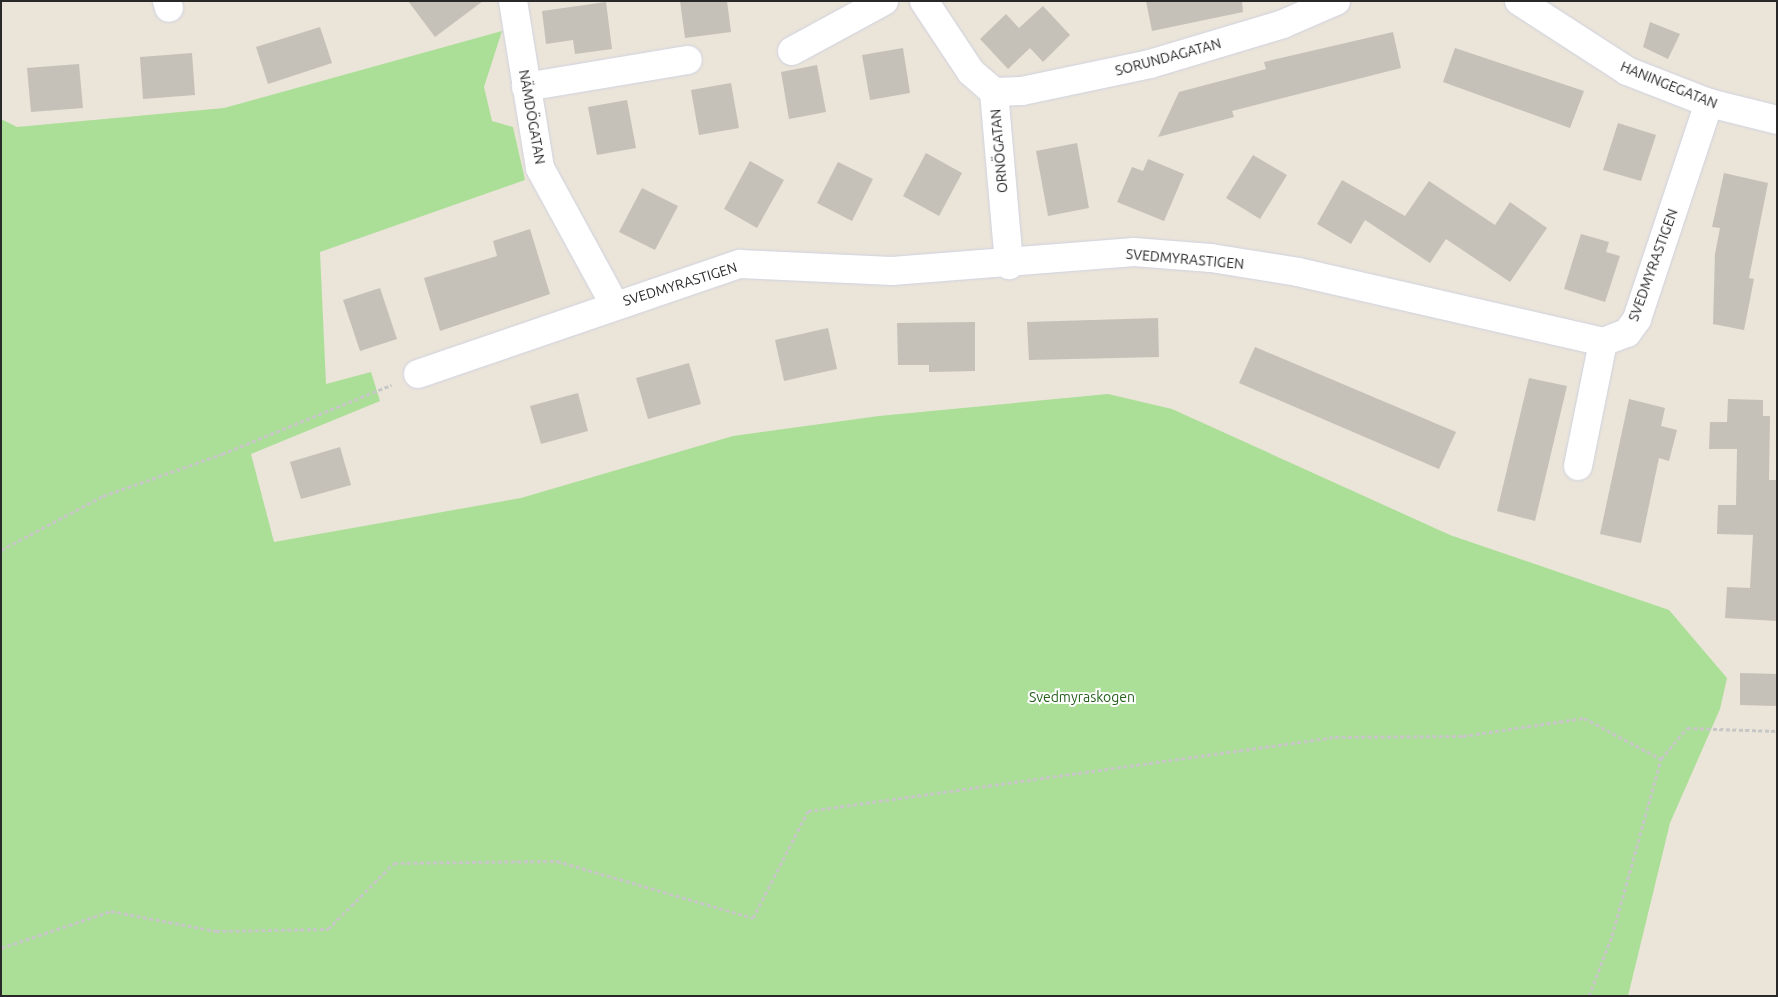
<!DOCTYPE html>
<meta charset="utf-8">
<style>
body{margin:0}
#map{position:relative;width:1778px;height:997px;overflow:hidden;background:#eae4d9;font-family:Ubuntu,sans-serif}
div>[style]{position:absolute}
.green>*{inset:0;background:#abdf97}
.building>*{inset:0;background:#c5c1b9}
.path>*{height:3px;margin-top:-1.5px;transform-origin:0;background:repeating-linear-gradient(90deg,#c7c7c7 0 4px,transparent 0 6.5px)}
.roads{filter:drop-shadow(0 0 1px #cfd1e0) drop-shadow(0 0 1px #cfd1e0)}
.minor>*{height:28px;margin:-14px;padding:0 14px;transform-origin:14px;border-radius:14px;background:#fff}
span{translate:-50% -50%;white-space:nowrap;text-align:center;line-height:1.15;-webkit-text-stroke:4px #fff;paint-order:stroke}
.street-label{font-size:14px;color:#282828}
.park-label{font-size:14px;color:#25611b}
.frame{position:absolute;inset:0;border:2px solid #282828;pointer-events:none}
</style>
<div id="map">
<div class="green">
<i style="clip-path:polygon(502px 31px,484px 87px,492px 121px,513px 127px,525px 180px,320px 252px,326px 384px,371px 372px,380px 401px,251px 454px,274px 542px,521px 498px,733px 436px,879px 416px,1108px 394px,1172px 409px,1450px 535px,1669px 610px,1727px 678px,1720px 709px,1670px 823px,1628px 996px,1px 996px,1px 119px,17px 127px,224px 108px)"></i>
</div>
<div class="building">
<i style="clip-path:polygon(408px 1px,483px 1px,435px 37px)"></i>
<i style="clip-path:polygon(680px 1px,727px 1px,731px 32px,685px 38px)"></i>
<i style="clip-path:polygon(1146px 1px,1242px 1px,1243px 12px,1152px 31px)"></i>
<i style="clip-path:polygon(606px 2px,612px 49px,575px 54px,573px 40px,546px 44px,542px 11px)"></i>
<i style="clip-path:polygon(1043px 6px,1070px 35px,1043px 62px,1030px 48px,1008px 69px,980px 39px,1006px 14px,1019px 28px)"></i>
<i style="clip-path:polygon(1650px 22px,1680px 34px,1668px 59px,1643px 47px)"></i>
<i style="clip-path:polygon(320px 27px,332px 63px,268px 84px,256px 47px)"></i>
<i style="clip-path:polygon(1393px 32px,1401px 68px,1232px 111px,1234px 117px,1158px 137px,1179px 92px,1266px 69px,1264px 62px)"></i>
<i style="clip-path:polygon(903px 48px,910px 93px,870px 100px,862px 55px)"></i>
<i style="clip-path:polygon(1455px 48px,1584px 91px,1570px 128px,1443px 82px)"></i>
<i style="clip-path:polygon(192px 53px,195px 95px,143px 99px,140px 57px)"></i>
<i style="clip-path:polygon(79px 64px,83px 108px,31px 112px,27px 68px)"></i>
<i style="clip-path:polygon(817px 65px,826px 112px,789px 119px,781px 72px)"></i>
<i style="clip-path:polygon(731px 83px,739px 128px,699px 135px,691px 90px)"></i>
<i style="clip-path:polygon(627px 100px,636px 148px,597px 155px,588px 107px)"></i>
<i style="clip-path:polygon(1618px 123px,1656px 135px,1641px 181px,1603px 170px)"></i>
<i style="clip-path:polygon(1077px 143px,1089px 208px,1048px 216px,1036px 151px)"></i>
<i style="clip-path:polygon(926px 153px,962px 173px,939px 216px,903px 196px)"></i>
<i style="clip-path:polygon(1253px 155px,1287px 175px,1260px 219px,1226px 198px)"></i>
<i style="clip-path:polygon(1148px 159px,1184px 174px,1164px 221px,1117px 202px,1132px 167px,1143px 171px)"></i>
<i style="clip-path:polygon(750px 161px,784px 180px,757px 228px,724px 209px)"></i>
<i style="clip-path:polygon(838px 162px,873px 179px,852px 221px,817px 203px)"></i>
<i style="clip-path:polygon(1724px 173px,1768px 183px,1749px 278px,1754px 279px,1744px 330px,1713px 324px,1715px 254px,1720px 228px,1712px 227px)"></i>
<i style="clip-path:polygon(1342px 180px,1405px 216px,1429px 181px,1495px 225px,1510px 202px,1547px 228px,1510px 282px,1446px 239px,1430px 263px,1365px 220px,1351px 244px,1317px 224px)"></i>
<i style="clip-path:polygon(642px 188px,678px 206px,655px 250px,619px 232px)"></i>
<i style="clip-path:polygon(530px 229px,550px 294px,440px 331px,424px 278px,497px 256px,493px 241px)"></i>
<i style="clip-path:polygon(1581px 234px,1609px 242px,1606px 252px,1620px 256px,1605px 302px,1564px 289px)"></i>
<i style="clip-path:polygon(380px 288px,397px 339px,360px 351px,343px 300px)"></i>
<i style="clip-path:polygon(1158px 318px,1159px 357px,1029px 360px,1027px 322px)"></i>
<i style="clip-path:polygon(975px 322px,975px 371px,929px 372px,929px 365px,898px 365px,897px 323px)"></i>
<i style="clip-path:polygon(828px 328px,837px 369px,784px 381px,775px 340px)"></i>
<i style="clip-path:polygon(1255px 347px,1456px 432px,1439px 469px,1239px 383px)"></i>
<i style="clip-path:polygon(689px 363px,701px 404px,648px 419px,636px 378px)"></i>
<i style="clip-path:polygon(1529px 378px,1567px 386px,1535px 521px,1497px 511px)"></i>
<i style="clip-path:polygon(578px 393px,588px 431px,541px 444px,530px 406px)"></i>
<i style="clip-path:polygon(1629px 399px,1665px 408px,1661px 426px,1677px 430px,1669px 461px,1659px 458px,1641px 543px,1600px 534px)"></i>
<i style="clip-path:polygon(1728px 399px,1763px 400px,1763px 416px,1770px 416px,1769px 480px,1777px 480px,1777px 621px,1725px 618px,1727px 587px,1750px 588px,1753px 535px,1717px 534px,1718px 505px,1736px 505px,1737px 449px,1709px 449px,1710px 422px,1727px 422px)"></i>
<i style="clip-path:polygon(340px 447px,351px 485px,301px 499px,290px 462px)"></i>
<i style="clip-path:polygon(1740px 673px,1777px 674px,1777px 706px,1740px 705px)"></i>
</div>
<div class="path">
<i style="left:1px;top:550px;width:115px;rotate:-27.9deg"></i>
<i style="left:103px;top:496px;width:126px;rotate:-19.4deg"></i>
<i style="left:222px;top:454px;width:183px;rotate:-22.2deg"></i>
<i style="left:1px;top:948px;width:116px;rotate:-18.6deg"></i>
<i style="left:111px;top:911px;width:107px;rotate:10.8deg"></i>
<i style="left:216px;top:931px;width:112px;rotate:-1deg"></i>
<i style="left:328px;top:929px;width:93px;rotate:-45deg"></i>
<i style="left:394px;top:863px;width:163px;rotate:-0.7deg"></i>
<i style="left:557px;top:861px;width:204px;rotate:16.2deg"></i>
<i style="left:753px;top:918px;width:120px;rotate:-62.8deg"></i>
<i style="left:808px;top:811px;width:532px;rotate:-7.99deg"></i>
<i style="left:1335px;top:737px;width:128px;rotate:-0.4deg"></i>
<i style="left:1463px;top:736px;width:122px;rotate:-8.5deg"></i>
<i style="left:1584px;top:718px;width:87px;rotate:28deg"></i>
<i style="left:1589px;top:996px;width:64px;rotate:-69deg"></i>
<i style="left:1612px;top:936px;width:184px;rotate:-74.5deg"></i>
<i style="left:1661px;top:759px;width:40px;rotate:-50deg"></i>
<i style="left:1687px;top:728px;width:90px;rotate:1.9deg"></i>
</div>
<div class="roads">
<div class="minor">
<i style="left:167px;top:1px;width:7px;rotate:74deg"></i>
<i style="left:513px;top:1px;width:169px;rotate:80.8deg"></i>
<i style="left:540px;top:168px;width:155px;rotate:61.4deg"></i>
<i style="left:924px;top:1px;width:85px;rotate:56.5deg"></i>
<i style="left:971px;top:72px;width:30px;rotate:41deg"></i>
<i style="left:994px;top:92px;width:174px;rotate:85deg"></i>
<i style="left:1519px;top:1px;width:129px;rotate:32.9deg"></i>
<i style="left:1627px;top:71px;width:88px;rotate:21.3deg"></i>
<i style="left:1709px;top:103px;width:70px;rotate:14deg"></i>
<i style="left:792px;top:51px;width:105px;rotate:-28.5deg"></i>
<i style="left:526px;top:87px;width:164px;rotate:-9.5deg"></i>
<i style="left:994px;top:92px;width:28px;rotate:-2deg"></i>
<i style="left:1022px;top:91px;width:131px;rotate:-11.9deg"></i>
<i style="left:1150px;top:64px;width:139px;rotate:-16.7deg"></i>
<i style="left:1283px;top:24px;width:58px;rotate:-23.5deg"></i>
<i style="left:418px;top:374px;width:340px;rotate:-18.9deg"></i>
<i style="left:740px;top:264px;width:152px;rotate:2.6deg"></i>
<i style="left:892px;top:271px;width:243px;rotate:-4.5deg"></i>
<i style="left:1134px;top:252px;width:77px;rotate:4.5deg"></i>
<i style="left:1211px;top:258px;width:88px;rotate:9.1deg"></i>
<i style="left:1298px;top:272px;width:313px;rotate:12.9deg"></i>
<i style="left:1603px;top:342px;width:26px;rotate:-21deg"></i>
<i style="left:1627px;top:333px;width:17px;rotate:-54deg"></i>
<i style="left:1637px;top:319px;width:228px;rotate:-71.6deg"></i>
<i style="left:1578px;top:466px;width:126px;rotate:-78.6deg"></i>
</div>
</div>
<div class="street-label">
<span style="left:1168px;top:57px;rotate:-15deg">SORUNDAGATAN</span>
<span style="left:1669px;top:85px;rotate:22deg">HANINGEGATAN</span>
<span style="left:532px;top:117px;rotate:80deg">NÄMDÖGATAN</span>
<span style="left:999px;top:151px;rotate:-95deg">ORNÖGATAN</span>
<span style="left:1185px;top:259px;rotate:5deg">SVEDMYRASTIGEN</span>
<span style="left:1653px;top:265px;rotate:-70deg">SVEDMYRASTIGEN</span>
<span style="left:680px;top:284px;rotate:-17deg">SVEDMYRASTIGEN</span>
</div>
<div class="park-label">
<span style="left:1082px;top:697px">Svedmyraskogen</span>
</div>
<div class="frame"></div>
</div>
